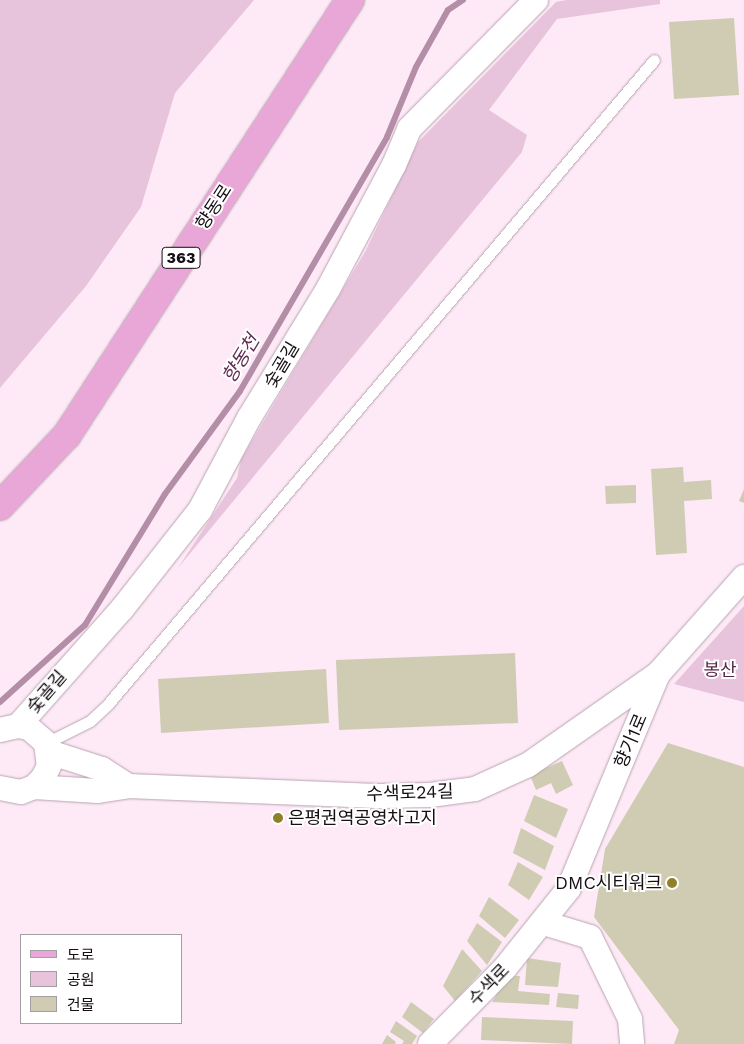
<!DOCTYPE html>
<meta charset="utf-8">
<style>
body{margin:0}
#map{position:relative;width:744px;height:1044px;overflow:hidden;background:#fdeaf6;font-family:"Work Sans","Noto Sans KR",sans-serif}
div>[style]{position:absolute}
.green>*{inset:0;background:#e8c4dc}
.stream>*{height:6px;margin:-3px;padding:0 3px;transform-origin:3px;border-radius:3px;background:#b48ea7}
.building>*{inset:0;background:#d0ccb4}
.roads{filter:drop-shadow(0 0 1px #b9a3b1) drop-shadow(0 0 1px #b9a3b1)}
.lane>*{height:11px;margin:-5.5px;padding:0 5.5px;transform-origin:5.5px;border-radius:5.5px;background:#fff}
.street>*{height:24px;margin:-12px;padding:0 12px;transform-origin:12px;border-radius:12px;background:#fff}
.primary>*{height:28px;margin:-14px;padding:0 14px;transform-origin:14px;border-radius:14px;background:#e9a7d7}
.dots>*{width:14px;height:14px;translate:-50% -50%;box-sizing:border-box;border:2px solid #fff;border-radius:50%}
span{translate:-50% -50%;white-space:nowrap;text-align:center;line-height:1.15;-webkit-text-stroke:4px #fff;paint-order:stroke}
.shield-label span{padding:1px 4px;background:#fff;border:1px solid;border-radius:4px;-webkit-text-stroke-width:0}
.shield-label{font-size:16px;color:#150e13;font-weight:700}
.street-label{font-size:18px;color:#150e13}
.park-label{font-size:18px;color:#58274b}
.poi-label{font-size:18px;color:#150e13}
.left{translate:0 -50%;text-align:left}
.right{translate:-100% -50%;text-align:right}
.water-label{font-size:19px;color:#602e52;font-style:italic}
.legend{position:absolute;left:20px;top:934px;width:162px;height:90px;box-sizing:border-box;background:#fff;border:1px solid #a19fa1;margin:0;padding:6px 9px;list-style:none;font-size:15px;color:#150e13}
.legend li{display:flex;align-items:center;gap:10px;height:25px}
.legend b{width:25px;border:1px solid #a19fa1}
</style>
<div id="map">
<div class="green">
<i style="clip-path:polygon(0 0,254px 0,175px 93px,141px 207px,86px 286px,0 388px)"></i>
<i style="clip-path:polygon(566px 0,660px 0,660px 4px,557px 19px,489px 110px,527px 135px,522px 152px,178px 568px,237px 478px,241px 459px,365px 252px,418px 142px,556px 2px)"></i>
<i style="clip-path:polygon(744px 606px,744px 702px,674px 684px)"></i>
</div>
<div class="stream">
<i style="left:0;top:702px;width:115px;rotate:-42.2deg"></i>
<i style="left:85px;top:625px;width:153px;rotate:-58.6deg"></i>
<i style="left:165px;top:494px;width:127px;rotate:-53.9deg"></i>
<i style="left:240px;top:391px;width:293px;rotate:-59.9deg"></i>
<i style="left:387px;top:137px;width:76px;rotate:-67.5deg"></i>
<i style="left:416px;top:67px;width:65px;rotate:-60.7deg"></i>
<i style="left:448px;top:10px;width:18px;rotate:-34deg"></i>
</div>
<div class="building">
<i style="clip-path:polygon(734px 18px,739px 95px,674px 99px,669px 22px)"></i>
<i style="clip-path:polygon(683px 467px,684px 482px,711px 480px,712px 499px,684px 501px,687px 553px,656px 555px,651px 469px)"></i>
<i style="clip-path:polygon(636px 485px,636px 503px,606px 504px,605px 486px)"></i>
<i style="clip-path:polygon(744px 489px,744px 503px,739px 501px)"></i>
<i style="clip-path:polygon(515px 653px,518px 723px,339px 730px,336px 660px)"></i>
<i style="clip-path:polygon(326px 669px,329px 723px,161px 733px,158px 679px)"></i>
<i style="clip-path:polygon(668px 743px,744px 767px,744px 1044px,674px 1044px,679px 1030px,594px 917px,605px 849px)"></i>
<i style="clip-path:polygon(562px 761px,573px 785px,556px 794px,551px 783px,536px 790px,530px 775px)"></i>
<i style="clip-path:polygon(534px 795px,568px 809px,556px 838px,524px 821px)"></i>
<i style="clip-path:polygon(521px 828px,554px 846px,545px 870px,513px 853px)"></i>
<i style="clip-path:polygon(518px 862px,543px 877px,529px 900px,508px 885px)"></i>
<i style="clip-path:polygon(489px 897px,519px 920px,505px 938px,479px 916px)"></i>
<i style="clip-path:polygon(477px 923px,502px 942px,487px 965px,467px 941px)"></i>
<i style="clip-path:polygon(462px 949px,482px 971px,455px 1001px,443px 986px)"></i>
<i style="clip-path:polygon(527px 958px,561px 963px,558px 987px,525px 985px)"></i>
<i style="clip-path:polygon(508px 976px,520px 976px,518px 991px,550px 994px,549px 1005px,492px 1002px)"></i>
<i style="clip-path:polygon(558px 993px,579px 995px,578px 1009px,556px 1007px)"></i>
<i style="clip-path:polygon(411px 1002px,434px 1019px,423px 1033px,402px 1017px)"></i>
<i style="clip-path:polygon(482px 1017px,573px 1021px,572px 1044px,481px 1040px)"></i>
<i style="clip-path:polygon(396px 1021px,417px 1036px,412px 1044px,402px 1044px,404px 1041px,390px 1032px)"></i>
<i style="clip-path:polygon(387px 1035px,396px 1042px,395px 1044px,382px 1044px)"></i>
</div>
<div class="roads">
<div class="lane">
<i style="left:46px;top:743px;width:49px;rotate:-26.6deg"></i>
<i style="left:90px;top:721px;width:25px;rotate:-43deg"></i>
<i style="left:108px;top:704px;width:844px;rotate:-49.71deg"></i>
</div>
<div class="street">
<i style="left:18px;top:726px;width:157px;rotate:-48.4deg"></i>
<i style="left:122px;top:609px;width:126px;rotate:-51.8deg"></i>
<i style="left:200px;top:510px;width:104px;rotate:-62deg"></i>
<i style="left:249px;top:418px;width:151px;rotate:-58.5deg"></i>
<i style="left:328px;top:289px;width:140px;rotate:-62deg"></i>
<i style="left:394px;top:165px;width:39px;rotate:-67deg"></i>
<i style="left:409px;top:129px;width:181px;rotate:-45.4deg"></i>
<i style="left:0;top:730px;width:18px;rotate:-13deg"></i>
<i style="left:18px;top:726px;width:11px;rotate:10deg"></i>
<i style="left:29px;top:728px;width:23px;rotate:41deg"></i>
<i style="left:46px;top:743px;width:23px;rotate:83deg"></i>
<i style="left:49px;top:766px;width:13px;rotate:117deg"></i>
<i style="left:43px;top:778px;width:13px;rotate:135deg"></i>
<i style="left:49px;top:752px;width:56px;rotate:17.8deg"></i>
<i style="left:102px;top:769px;width:31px;rotate:33deg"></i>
<i style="left:0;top:788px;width:21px;rotate:11deg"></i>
<i style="left:21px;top:792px;width:14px;rotate:-21deg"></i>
<i style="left:34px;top:787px;width:64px;rotate:3.6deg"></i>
<i style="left:98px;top:791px;width:30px;rotate:-9deg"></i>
<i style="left:128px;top:786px;width:254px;rotate:2.3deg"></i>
<i style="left:382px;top:796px;width:48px;rotate:-1.2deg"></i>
<i style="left:430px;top:795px;width:45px;rotate:-7.6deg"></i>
<i style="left:475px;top:789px;width:58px;rotate:-24.4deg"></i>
<i style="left:528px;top:765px;width:159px;rotate:-35deg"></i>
<i style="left:544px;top:923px;width:48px;rotate:16.9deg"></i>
<i style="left:590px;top:937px;width:91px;rotate:64deg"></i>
<i style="left:630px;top:1019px;width:25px;rotate:85deg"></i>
<i style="left:430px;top:1044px;width:107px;rotate:-45.4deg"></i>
<i style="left:505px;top:968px;width:102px;rotate:-51.3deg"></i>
<i style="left:569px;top:888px;width:232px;rotate:-67.4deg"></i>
<i style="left:658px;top:674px;width:130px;rotate:-48.4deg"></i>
</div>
<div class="primary">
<i style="left:0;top:506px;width:98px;rotate:-46.7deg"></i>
<i style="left:67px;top:435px;width:519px;rotate:-56.95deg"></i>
</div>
</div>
<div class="dots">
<i style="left:278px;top:818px;background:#908128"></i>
<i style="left:672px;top:883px;background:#908128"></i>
</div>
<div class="shield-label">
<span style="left:181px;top:258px">363</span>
</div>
<div class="street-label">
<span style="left:214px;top:207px;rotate:-57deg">향동로</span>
<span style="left:282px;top:365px;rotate:-59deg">숯골길</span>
<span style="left:47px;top:692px;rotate:-49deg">숯골길</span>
<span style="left:631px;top:741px;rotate:-67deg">향기1로</span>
<span style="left:410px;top:793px;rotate:-2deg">수색로24길</span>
<span style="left:489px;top:985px;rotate:-46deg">수색로</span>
</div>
<div class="park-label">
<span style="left:720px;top:670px">봉산</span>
</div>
<div class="poi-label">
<span class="left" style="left:288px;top:818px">은평권역공영차고지</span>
<span class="right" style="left:662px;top:883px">DMC시티워크</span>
</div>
<div class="water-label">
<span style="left:241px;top:359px;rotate:-59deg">향동천</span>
</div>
<ul class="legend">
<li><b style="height:6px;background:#e9a7d7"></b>도로</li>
<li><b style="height:14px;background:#e8c4dc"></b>공원</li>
<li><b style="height:14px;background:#d0ccb4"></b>건물</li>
</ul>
</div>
